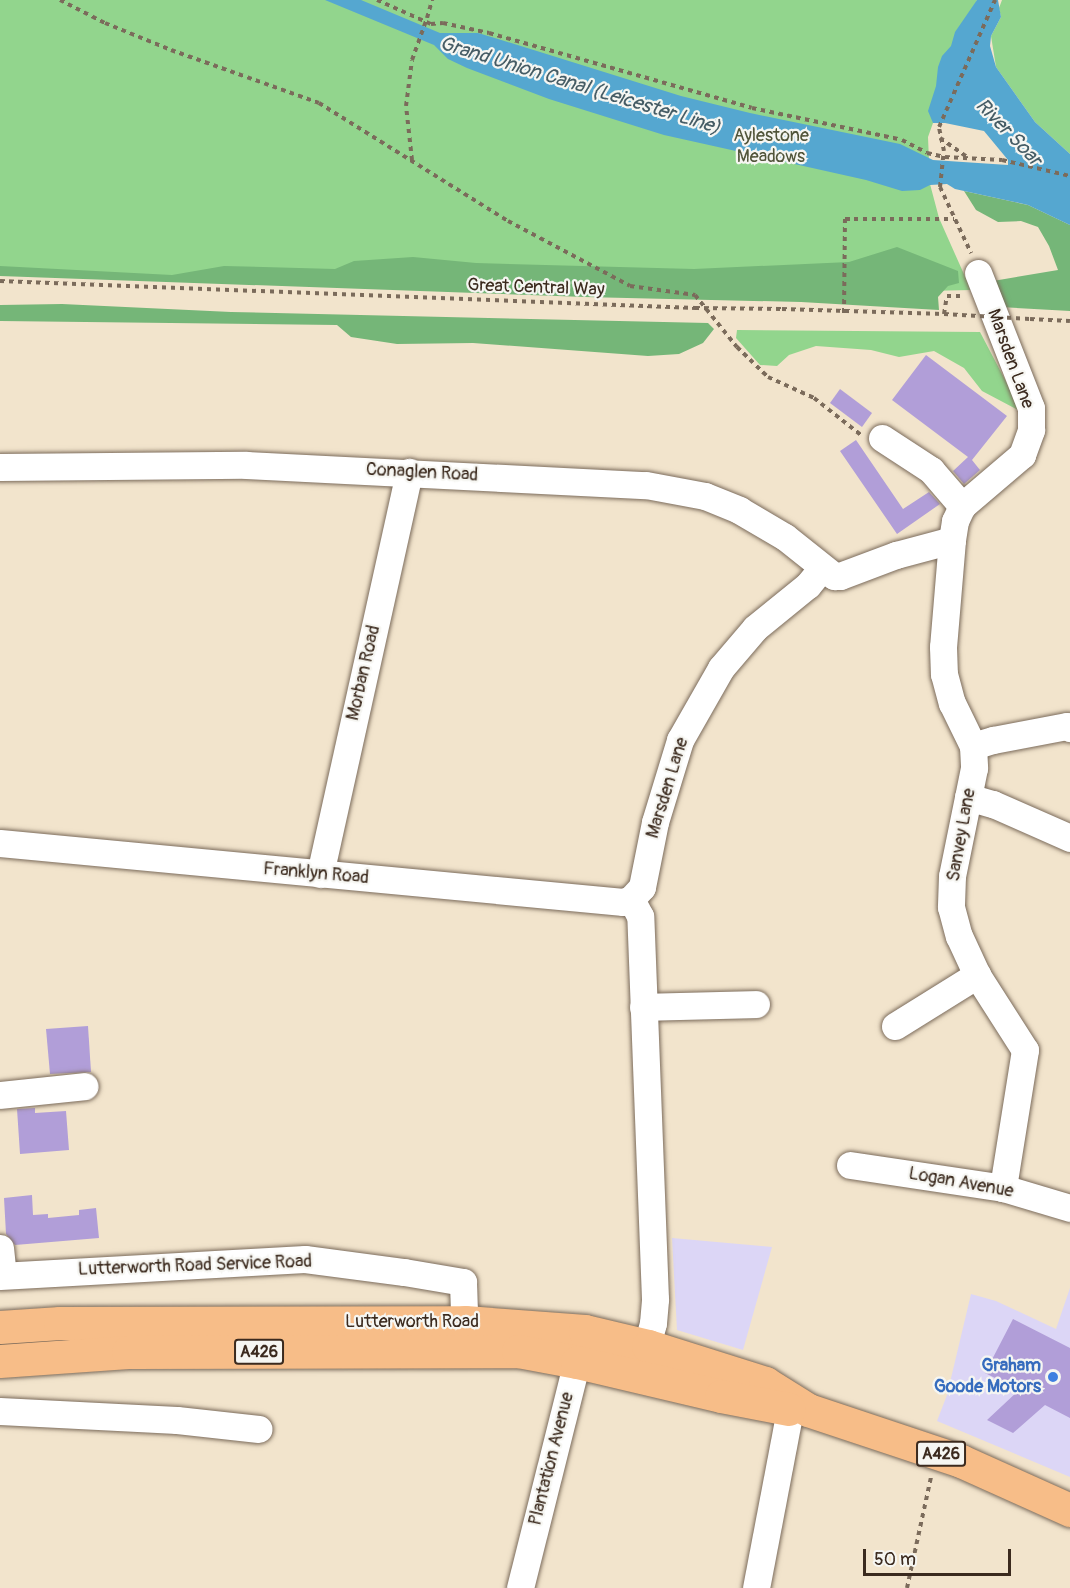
<!DOCTYPE html>
<style>
body{margin:0}
#map{position:relative;width:1070px;height:1588px;overflow:hidden;background:#f2e4cc;font-family:Pangolin,sans-serif}
div>[style]{position:absolute}
.built>*{inset:0;background:#dcd6f6}
.green>*{inset:0;background:#92d58d}
.forest>*{inset:0;background:#75b678}
.water>*{inset:0;background:#55a7d0}
.building>*{inset:0;background:#b19ed8}
.path>*{height:4px;margin-top:-2px;transform-origin:0;background:repeating-linear-gradient(90deg,#7b6b5b 0 4.5px,transparent 0 9px)}
.roads{filter:drop-shadow(0 0 2px #7b6b5b) drop-shadow(0 0 2px #7b6b5b)}
.minor>*{height:27px;margin:-13.5px;padding:0 13.5px;transform-origin:13.5px;border-radius:13.5px;background:#fff}
.major>*{height:33px;margin:-16.5px;padding:0 16.5px;transform-origin:16.5px;border-radius:16.5px;background:#f7bd88}
.path-bridge>*{height:4px;margin-top:-2px;transform-origin:0;background:repeating-linear-gradient(90deg,#7b6b5b 0 4.5px,transparent 0 9px)}
.dots>*{width:16px;height:16px;translate:-50% -50%;box-sizing:border-box;border:3px solid #f6f6f2;border-radius:50%}
span{translate:-50% -50%;white-space:nowrap;text-align:center;line-height:1.15;-webkit-text-stroke:4.5px #f6f6f2;paint-order:stroke}
.shield-label span{padding:2px 4px;background:#f6f6f2;border:2px solid;border-radius:4px;-webkit-text-stroke-width:0}
.shield-label{font-size:16px;color:#3b2a1e;font-weight:700}
.park-label{font-size:18px;color:#51553a}
.street-label{font-size:18px;color:#3b2a1e}
.shop-label{font-size:18px;color:#366cbe;font-weight:700}
.right{translate:-100% -50%;text-align:right}
.water-label{font-size:20px;color:#455c65;font-style:italic}
.scale{position:absolute;left:863px;top:1549px;width:148px;height:27px;box-sizing:border-box;border:3px solid #3b2a1e;border-top:0;padding-left:8px;font-size:18px;line-height:21px;white-space:nowrap;color:#3b2a1e;-webkit-text-stroke:4px #f6f6f2;paint-order:stroke}
</style>
<div id="map">
<div class="built">
<i style="clip-path:polygon(672px 1238px,772px 1247px,743px 1350px,677px 1330px)"></i>
<i style="clip-path:polygon(1070px 1288px,1070px 1477px,937px 1421px,947px 1395px,971px 1294px,996px 1301px,1056px 1329px)"></i>
</div>
<div class="green">
<i style="clip-path:polygon(0 0,977px 0,928px 137px,930px 184px,939px 218px,971px 290px,710px 296px,0 273px)"></i>
<i style="clip-path:polygon(1002px 0,1070px 0,1070px 154px,1035px 122px,996px 67px,991px 36px,1001px 17px,999px 8px)"></i>
<i style="clip-path:polygon(737px 330px,980px 332px,1022px 412px,982px 391px,964px 368px,934px 351px,899px 357px,871px 350px,816px 346px,789px 355px,777px 366px,760px 365px,736px 338px)"></i>
</div>
<div class="forest">
<i style="clip-path:polygon(964px 191px,1028px 205px,1070px 225px,1070px 311px,1000px 307px,993px 281px,1058px 270px,1049px 246px,1038px 227px,1021px 221px,998px 222px,976px 210px)"></i>
<i style="clip-path:polygon(897px 247px,958px 271px,959px 283px,948px 286px,938px 297px,939px 310px,801px 302px,585px 297px,0 276px,0 266px,172px 275px,224px 266px,335px 269px,354px 261px,413px 257px,476px 263px,694px 269px,849px 262px)"></i>
<i style="clip-path:polygon(62px 304px,231px 312px,708px 323px,714px 329px,703px 343px,679px 354px,648px 356px,473px 343px,397px 344px,351px 337px,337px 325px,0 321px,0 305px)"></i>
</div>
<div class="water">
<i style="clip-path:polygon(325px 0,361px 0,440px 33px,478px 33px,498px 39px,681px 96px,750px 113px,900px 144px,933px 160px,1008px 165px,1008px 160px,984px 131px,945px 123px,933px 123px,928px 111px,936px 86px,938px 67px,942px 56px,951px 46px,955px 32px,977px 0,998px 0,1001px 17px,991px 36px,990px 46px,996px 67px,1035px 122px,1070px 154px,1070px 225px,1028px 205px,955px 189px,947px 184px,930px 185px,920px 190px,902px 191px,866px 180px,664px 135px,549px 99px,467px 68px,448px 59px,434px 45px)"></i>
</div>
<div class="building">
<i style="clip-path:polygon(926px 355px,1007px 416px,972px 460px,980px 470px,964px 484px,953px 471px,968px 457px,892px 400px)"></i>
<i style="clip-path:polygon(840px 389px,872px 413px,862px 427px,830px 403px)"></i>
<i style="clip-path:polygon(856px 440px,903px 509px,929px 492px,940px 504px,897px 534px,840px 451px)"></i>
<i style="clip-path:polygon(88px 1026px,91px 1072px,50px 1074px,46px 1029px)"></i>
<i style="clip-path:polygon(35px 1108px,35px 1113px,66px 1111px,69px 1150px,20px 1154px,17px 1109px)"></i>
<i style="clip-path:polygon(32px 1195px,33px 1215px,48px 1214px,48px 1218px,79px 1215px,79px 1210px,96px 1208px,99px 1238px,15px 1245px,6px 1234px,4px 1198px)"></i>
<i style="clip-path:polygon(1013px 1319px,1070px 1348px,1070px 1418px,1045px 1405px,1013px 1433px,987px 1420px,1019px 1390px,985px 1373px)"></i>
</div>
<div class="path">
<i style="left:60px;top:0;width:51px;rotate:27.1deg"></i>
<i style="left:105px;top:23px;width:71px;rotate:22.2deg"></i>
<i style="left:171px;top:50px;width:157px;rotate:19.7deg"></i>
<i style="left:319px;top:103px;width:223px;rotate:32deg"></i>
<i style="left:508px;top:221px;width:138px;rotate:28deg"></i>
<i style="left:630px;top:286px;width:66px;rotate:7.9deg"></i>
<i style="left:695px;top:295px;width:67px;rotate:51.1deg"></i>
<i style="left:737px;top:347px;width:43px;rotate:44.1deg"></i>
<i style="left:768px;top:377px;width:51px;rotate:24.5deg"></i>
<i style="left:814px;top:398px;width:60px;rotate:38.2deg"></i>
<i style="left:377px;top:0;width:59px;rotate:24deg"></i>
<i style="left:431px;top:24px;width:12px;rotate:-5deg"></i>
<i style="left:443px;top:23px;width:47px;rotate:12.3deg"></i>
<i style="left:489px;top:33px;width:273px;rotate:15.9deg"></i>
<i style="left:752px;top:108px;width:153px;rotate:12deg"></i>
<i style="left:902px;top:140px;width:28px;rotate:27deg"></i>
<i style="left:927px;top:153px;width:18px;rotate:13deg"></i>
<i style="left:945px;top:157px;width:57px;rotate:3deg"></i>
<i style="left:1002px;top:160px;width:70px;rotate:13.2deg"></i>
<i style="left:427px;top:18px;width:19px;rotate:-74deg"></i>
<i style="left:940px;top:138px;width:32px;rotate:35deg"></i>
<i style="left:944px;top:151px;width:25px;rotate:-102deg"></i>
<i style="left:939px;top:127px;width:139px;rotate:-66.2deg"></i>
<i style="left:412px;top:160px;width:54px;rotate:-96.3deg"></i>
<i style="left:406px;top:106px;width:46px;rotate:-82.6deg"></i>
<i style="left:940px;top:187px;width:73px;rotate:64.8deg"></i>
<i style="left:0;top:281px;width:696px;rotate:2.22deg"></i>
<i style="left:782px;top:309px;width:162px;rotate:1.8deg"></i>
<i style="left:944px;top:314px;width:18px;rotate:-81deg"></i>
<i style="left:947px;top:296px;width:17px"></i>
<i style="left:844px;top:313px;width:94px;rotate:-89.4deg"></i>
<i style="left:845px;top:219px;width:109px"></i>
<i style="left:1030px;top:319px;width:40px;rotate:2.9deg"></i>
<i style="left:907px;top:1588px;width:114px;rotate:-77.8deg"></i>
</div>
<div class="roads">
<div class="minor">
<i style="left:882px;top:438px;width:59px;rotate:33.1deg"></i>
<i style="left:931px;top:470px;width:48px;rotate:49.3deg"></i>
<i style="left:0;top:467px;width:246px;rotate:-0.5deg"></i>
<i style="left:246px;top:465px;width:400px;rotate:2.9deg"></i>
<i style="left:646px;top:485px;width:60px;rotate:10.6deg"></i>
<i style="left:705px;top:496px;width:37px;rotate:22deg"></i>
<i style="left:739px;top:510px;width:53px;rotate:30.4deg"></i>
<i style="left:785px;top:537px;width:63px;rotate:38.5deg"></i>
<i style="left:834px;top:576px;width:6px"></i>
<i style="left:840px;top:576px;width:60px;rotate:-20.6deg"></i>
<i style="left:896px;top:555px;width:58px;rotate:-15deg"></i>
<i style="left:952px;top:540px;width:19px;rotate:-81deg"></i>
<i style="left:955px;top:521px;width:17px;rotate:-65deg"></i>
<i style="left:962px;top:506px;width:79px;rotate:-40.4deg"></i>
<i style="left:1022px;top:455px;width:27px;rotate:-70deg"></i>
<i style="left:1031px;top:430px;width:22px;rotate:-90deg"></i>
<i style="left:1031px;top:408px;width:145px;rotate:-111.4deg"></i>
<i style="left:952px;top:540px;width:107px;rotate:94.8deg"></i>
<i style="left:943px;top:647px;width:27px;rotate:88deg"></i>
<i style="left:944px;top:674px;width:30px;rotate:75deg"></i>
<i style="left:952px;top:703px;width:48px;rotate:64deg"></i>
<i style="left:973px;top:746px;width:22px;rotate:87deg"></i>
<i style="left:974px;top:768px;width:110px;rotate:101.5deg"></i>
<i style="left:952px;top:876px;width:31px;rotate:92deg"></i>
<i style="left:951px;top:907px;width:30px;rotate:75deg"></i>
<i style="left:959px;top:936px;width:43px;rotate:65.2deg"></i>
<i style="left:977px;top:975px;width:89px;rotate:57.4deg"></i>
<i style="left:1025px;top:1050px;width:140px;rotate:99.1deg"></i>
<i style="left:973px;top:746px;width:21px;rotate:-17deg"></i>
<i style="left:993px;top:740px;width:75px;rotate:-10.7deg"></i>
<i style="left:1067px;top:726px;width:4px;rotate:34deg"></i>
<i style="left:968px;top:797px;width:26px;rotate:16deg"></i>
<i style="left:993px;top:804px;width:84px;rotate:23.8deg"></i>
<i style="left:0;top:843px;width:626px;rotate:5.41deg"></i>
<i style="left:623px;top:902px;width:9px;rotate:-21deg"></i>
<i style="left:320px;top:874px;width:412px;rotate:-77.5deg"></i>
<i style="left:643px;top:1007px;width:113px;rotate:-1.5deg"></i>
<i style="left:895px;top:1026px;width:97px;rotate:-31.9deg"></i>
<i style="left:0;top:1095px;width:85px;rotate:-6deg"></i>
<i style="left:850px;top:1165px;width:155px;rotate:8.5deg"></i>
<i style="left:1003px;top:1188px;width:70px;rotate:16.6deg"></i>
<i style="left:0;top:1248px;width:27px;rotate:84deg"></i>
<i style="left:0;top:1276px;width:305px;rotate:-3.2deg"></i>
<i style="left:305px;top:1259px;width:100px;rotate:7.5deg"></i>
<i style="left:404px;top:1272px;width:60px;rotate:9.6deg"></i>
<i style="left:463px;top:1282px;width:59px;rotate:88.1deg"></i>
<i style="left:642px;top:1364px;width:42px;rotate:-75deg"></i>
<i style="left:653px;top:1323px;width:24px;rotate:-85deg"></i>
<i style="left:655px;top:1299px;width:383px;rotate:-92.2deg"></i>
<i style="left:640px;top:916px;width:19px;rotate:-118deg"></i>
<i style="left:631px;top:899px;width:16px;rotate:-47deg"></i>
<i style="left:642px;top:887px;width:66px;rotate:-78.7deg"></i>
<i style="left:655px;top:822px;width:86px;rotate:-73deg"></i>
<i style="left:680px;top:740px;width:83px;rotate:-60.3deg"></i>
<i style="left:721px;top:668px;width:52px;rotate:-49.6deg"></i>
<i style="left:755px;top:628px;width:68px;rotate:-39.1deg"></i>
<i style="left:808px;top:585px;width:22px;rotate:-51deg"></i>
<i style="left:0;top:1411px;width:177px;rotate:2.9deg"></i>
<i style="left:177px;top:1420px;width:82px;rotate:6.3deg"></i>
<i style="left:520px;top:1588px;width:254px;rotate:-75.9deg"></i>
<i style="left:756px;top:1588px;width:182px;rotate:-79.2deg"></i>
</div>
<div class="major">
<i style="left:0;top:1327px;width:60px;rotate:-3.8deg"></i>
<i style="left:60px;top:1323px;width:405px;rotate:-0.1deg"></i>
<i style="left:465px;top:1322px;width:120px;rotate:4.3deg"></i>
<i style="left:585px;top:1331px;width:65px;rotate:13.4deg"></i>
<i style="left:648px;top:1346px;width:123px;rotate:17.5deg"></i>
<i style="left:765px;top:1383px;width:51px;rotate:32.1deg"></i>
<i style="left:808px;top:1410px;width:161px;rotate:18.4deg"></i>
<i style="left:961px;top:1461px;width:120px;rotate:24.2deg"></i>
<i style="left:0;top:1361px;width:128px;rotate:-4deg"></i>
<i style="left:128px;top:1352px;width:390px;rotate:-0.1deg"></i>
<i style="left:518px;top:1351px;width:60px;rotate:10.6deg"></i>
<i style="left:577px;top:1362px;width:148px;rotate:13.3deg"></i>
<i style="left:721px;top:1396px;width:69px;rotate:10.8deg"></i>
</div>
</div>
<div class="path-bridge">
<i style="left:412px;top:60px;width:45px;rotate:-70.3deg"></i>
<i style="left:940px;top:187px;width:36px;rotate:-84deg"></i>
<i style="left:695px;top:308px;width:87px;rotate:0.7deg"></i>
<i style="left:944px;top:314px;width:86px;rotate:3.3deg"></i>
</div>
<div class="dots">
<i style="left:1053px;top:1377px;background:#3f7fe0"></i>
</div>
<div class="shield-label">
<span style="left:259px;top:1352px">A426</span>
<span style="left:941px;top:1454px">A426</span>
</div>
<div class="park-label">
<span style="left:771px;top:147px">Aylestone<br>Meadows</span>
</div>
<div class="street-label">
<span style="left:536px;top:288px;rotate:2deg">Great Central Way</span>
<span style="left:1010px;top:359px;rotate:70deg">Marsden Lane</span>
<span style="left:422px;top:473px;rotate:3deg">Conaglen Road</span>
<span style="left:364px;top:673px;rotate:-77deg">Morban Road</span>
<span style="left:668px;top:788px;rotate:-73deg">Marsden Lane</span>
<span style="left:962px;top:835px;rotate:-80deg">Sanvey Lane</span>
<span style="left:316px;top:874px;rotate:5deg">Franklyn Road</span>
<span style="left:961px;top:1183px;rotate:10deg">Logan Avenue</span>
<span style="left:195px;top:1266px;rotate:-2deg">Lutterworth Road Service Road</span>
<span style="left:412px;top:1322px">Lutterworth Road</span>
<span style="left:552px;top:1459px;rotate:-76deg">Plantation Avenue</span>
</div>
<div class="shop-label">
<span class="right" style="left:1041px;top:1377px">Graham<br>Goode Motors</span>
</div>
<div class="water-label">
<span style="left:580px;top:85px;rotate:17deg">Grand Union Canal (Leicester Line)</span>
<span style="left:1009px;top:132px;rotate:46deg">River Soar</span>
</div>
<div class="scale">50 m</div>
</div>
